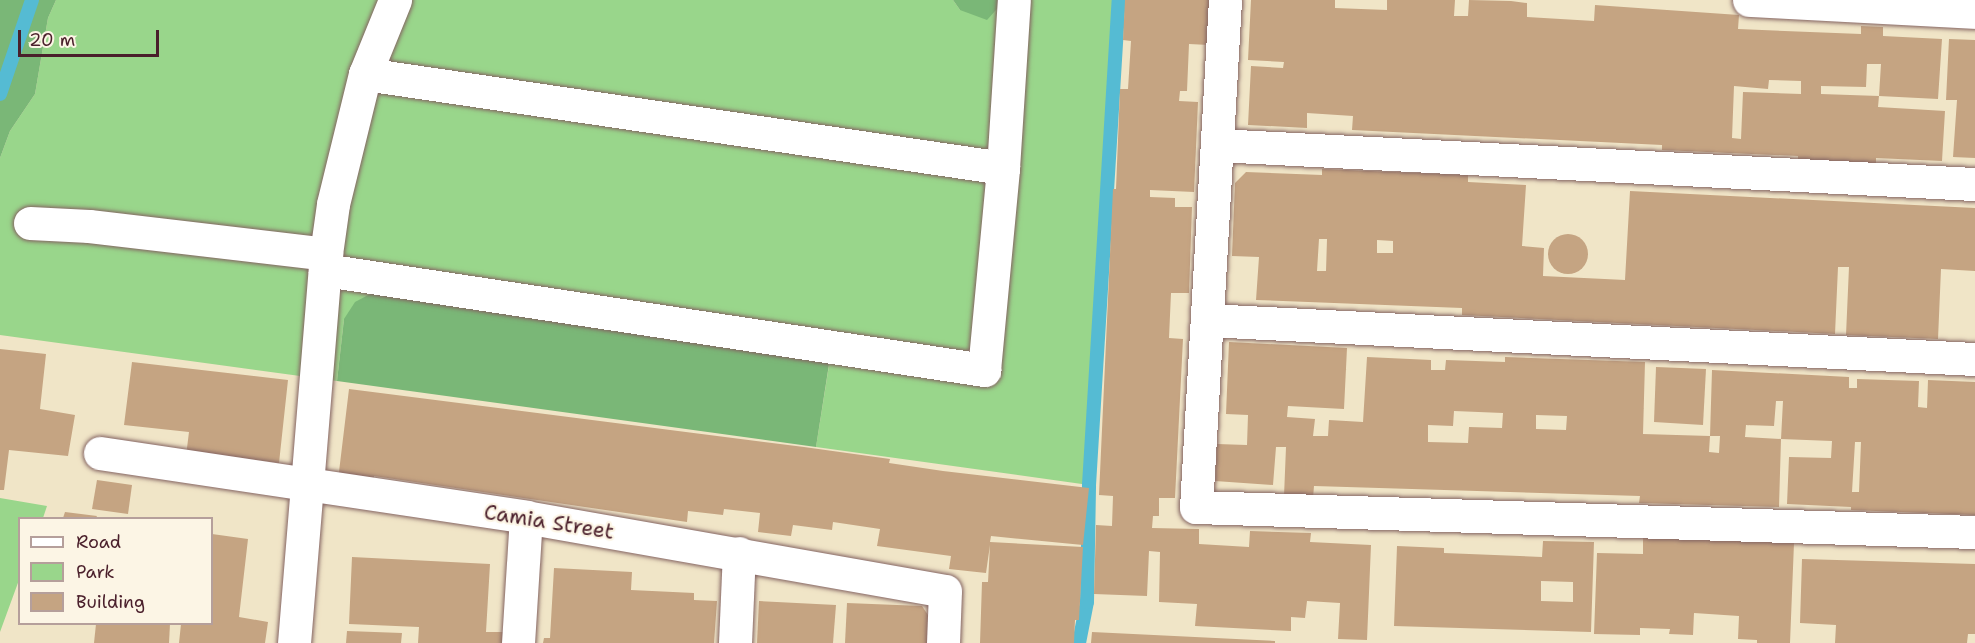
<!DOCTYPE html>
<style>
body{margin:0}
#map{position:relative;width:1975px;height:643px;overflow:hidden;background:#f0e5c7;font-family:"Shantell Sans",sans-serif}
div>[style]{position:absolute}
.green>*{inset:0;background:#99d68b}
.forest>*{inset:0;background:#7ab777}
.stream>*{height:14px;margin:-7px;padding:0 7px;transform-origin:7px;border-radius:7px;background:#55bbd3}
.building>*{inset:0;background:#c5a482}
.round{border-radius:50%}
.roads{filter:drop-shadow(0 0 2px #846462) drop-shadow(0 0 2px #846462)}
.minor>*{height:33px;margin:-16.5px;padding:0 16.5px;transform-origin:16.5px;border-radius:16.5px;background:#fff}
span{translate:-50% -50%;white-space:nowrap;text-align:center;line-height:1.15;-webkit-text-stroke:4.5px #fcf5e5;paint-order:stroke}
.street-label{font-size:21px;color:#4a1f2b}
.legend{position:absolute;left:18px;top:517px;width:195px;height:108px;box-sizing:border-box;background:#fcf5e5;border:2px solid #b59f9b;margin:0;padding:8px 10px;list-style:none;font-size:18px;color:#4a1f2b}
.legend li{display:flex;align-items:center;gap:12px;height:30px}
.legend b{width:30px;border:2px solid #b59f9b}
.scale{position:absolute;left:18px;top:30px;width:141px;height:27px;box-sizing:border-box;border:3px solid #4a1f2b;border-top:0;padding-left:8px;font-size:18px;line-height:21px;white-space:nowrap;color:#4a1f2b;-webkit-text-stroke:4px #fcf5e5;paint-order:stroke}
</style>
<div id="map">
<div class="green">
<i style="clip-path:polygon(56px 0,953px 0,960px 10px,1005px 0,1119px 0,1089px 485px,816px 447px,830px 359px,344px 319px,337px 381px,0 335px,0 158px,10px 131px,35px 94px,48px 18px)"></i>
<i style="clip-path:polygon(0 498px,47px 506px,43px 518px,20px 518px,19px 580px,0 632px)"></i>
</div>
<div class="forest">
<i style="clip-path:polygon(0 0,56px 0,48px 18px,35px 94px,10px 131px,0 158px)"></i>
<i style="clip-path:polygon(953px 0,1005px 0,987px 20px,960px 10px)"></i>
<i style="clip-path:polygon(374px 292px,830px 358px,816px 447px,337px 381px,344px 319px,355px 302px)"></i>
</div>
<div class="stream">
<i style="left:0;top:94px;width:99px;rotate:-71.2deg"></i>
<i style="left:1079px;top:643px;width:42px;rotate:-79deg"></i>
<i style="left:1087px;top:602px;width:117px;rotate:-89deg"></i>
<i style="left:1089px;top:485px;width:486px;rotate:-86.5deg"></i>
</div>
<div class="building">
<i style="clip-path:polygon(1125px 0,1212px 0,1209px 45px,1189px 44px,1187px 91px,1180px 91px,1179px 101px,1198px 102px,1194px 192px,1150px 190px,1150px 197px,1175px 198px,1175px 207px,1192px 207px,1189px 293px,1171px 293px,1169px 338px,1183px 339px,1175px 498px,1159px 498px,1159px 516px,1153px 516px,1152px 528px,1199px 529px,1199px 544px,1249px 547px,1250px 531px,1311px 533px,1310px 542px,1371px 545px,1367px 640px,1338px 639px,1340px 603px,1307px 601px,1305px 618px,1291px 617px,1291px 631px,1195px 626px,1197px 604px,1159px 602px,1160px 552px,1149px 551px,1147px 596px,1094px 594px,1096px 525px,1112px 526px,1113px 496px,1099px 495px,1113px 189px,1116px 189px,1120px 89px,1128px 89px,1131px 41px,1123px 40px)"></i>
<i style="clip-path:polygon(evenodd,1251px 0,1335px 0,1335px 8px,1387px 10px,1387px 0,1455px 0,1454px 16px,1468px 16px,1469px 0,1511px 1px,1527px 3px,1527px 17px,1594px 21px,1595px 5px,1739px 15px,1738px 29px,1861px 34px,1861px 26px,1883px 27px,1883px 36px,1942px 39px,1938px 99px,1879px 96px,1881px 64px,1867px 64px,1866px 87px,1821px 86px,1821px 94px,1879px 96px,1878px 107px,1945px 111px,1942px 161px,1876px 158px,1876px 165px,1798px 161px,1798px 156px,1662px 150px,1662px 145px,1352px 130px,1353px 116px,1307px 113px,1307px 128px,1248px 125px,1251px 66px,1283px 68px,1284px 62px,1248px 60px,1251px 0,1769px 80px,1801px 81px,1801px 94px,1743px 92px,1741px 139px,1732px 138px,1734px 86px,1768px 89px,1769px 80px)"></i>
<i style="clip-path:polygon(1949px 39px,1975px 40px,1975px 158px,1953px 157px,1957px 100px,1946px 100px)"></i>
<i style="clip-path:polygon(evenodd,1322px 169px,1468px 175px,1468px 182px,1526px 185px,1522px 246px,1544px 248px,1543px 276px,1625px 280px,1630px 191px,1975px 208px,1975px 271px,1941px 269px,1938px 339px,1846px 335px,1849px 267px,1838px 267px,1835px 334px,1462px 315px,1462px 308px,1256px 300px,1259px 257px,1232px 256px,1235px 183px,1246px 172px,1322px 175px,1322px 169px,1319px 239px,1327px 239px,1326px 271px,1317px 271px,1319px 239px,1322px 169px,1377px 240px,1393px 241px,1393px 253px,1377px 253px,1377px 240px)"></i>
<i class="round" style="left:1548px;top:234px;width:40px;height:40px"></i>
<i style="clip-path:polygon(evenodd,1229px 342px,1347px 348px,1344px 409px,1288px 406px,1287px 417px,1315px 419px,1313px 436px,1328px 436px,1329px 420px,1363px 422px,1367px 357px,1431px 360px,1431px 370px,1445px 370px,1446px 360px,1505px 362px,1505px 357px,1645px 362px,1643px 434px,1710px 436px,1709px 452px,1719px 453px,1720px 436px,1710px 436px,1712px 370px,1849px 377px,1849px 388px,1857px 388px,1857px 379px,1919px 381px,1918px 407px,1927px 408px,1928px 380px,1975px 382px,1975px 515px,1851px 510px,1851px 507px,1787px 504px,1789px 457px,1831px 458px,1832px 441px,1781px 439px,1783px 401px,1776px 401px,1774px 426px,1746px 425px,1745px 437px,1781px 439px,1779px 507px,1639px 503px,1640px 496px,1314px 486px,1313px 498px,1284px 496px,1286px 447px,1276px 447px,1273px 485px,1215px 481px,1217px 444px,1247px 445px,1248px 415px,1226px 414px,1229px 342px,1454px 411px,1503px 413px,1502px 428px,1469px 427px,1468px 443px,1428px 442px,1428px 425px,1453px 426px,1454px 411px,1229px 342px,1536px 415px,1567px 416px,1566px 430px,1536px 429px,1536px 415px,1229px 342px,1855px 442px,1861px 442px,1859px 492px,1852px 492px,1855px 442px)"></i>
<i style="clip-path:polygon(0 349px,46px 354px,40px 409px,75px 415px,68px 456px,9px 450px,4px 490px,0 490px)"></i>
<i style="clip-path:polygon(132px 362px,288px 380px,279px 463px,234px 457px,185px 464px,189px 432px,124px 425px)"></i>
<i style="clip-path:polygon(1656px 367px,1706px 369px,1703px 425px,1654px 422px)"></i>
<i style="clip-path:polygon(349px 389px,804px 447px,890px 459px,889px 463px,943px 471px,1089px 488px,1083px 545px,991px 536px,990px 542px,1083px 547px,1079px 620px,1075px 620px,1074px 643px,980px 643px,982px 582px,988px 582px,990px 545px,986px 573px,949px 569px,951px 556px,877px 546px,880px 529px,833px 522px,832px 530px,793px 525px,791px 536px,758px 532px,760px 513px,724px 509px,723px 515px,688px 511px,687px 522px,374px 476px,374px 484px,338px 480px)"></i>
<i style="clip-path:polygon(97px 480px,132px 485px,128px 514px,92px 509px)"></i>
<i style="clip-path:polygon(65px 512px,97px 516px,96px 518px,63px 518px)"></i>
<i style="clip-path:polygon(212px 534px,248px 539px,239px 617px,268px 622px,265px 643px,179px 643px,181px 624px,212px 624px)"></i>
<i style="clip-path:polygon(1643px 538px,1794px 543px,1790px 643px,1757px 643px,1757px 640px,1738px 639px,1739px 616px,1694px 613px,1693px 635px,1669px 634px,1670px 629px,1640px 628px,1640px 635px,1594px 634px,1597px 553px,1643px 554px)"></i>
<i style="clip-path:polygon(evenodd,1543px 541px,1594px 542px,1591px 632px,1394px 626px,1397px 546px,1444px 548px,1444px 553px,1542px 557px,1543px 541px,1541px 581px,1573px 582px,1573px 602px,1541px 601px,1541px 581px)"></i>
<i style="clip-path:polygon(352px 557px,490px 564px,486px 632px,509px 632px,509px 643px,418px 643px,419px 627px,349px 624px)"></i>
<i style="clip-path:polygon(1802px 559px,1975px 564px,1975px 634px,1968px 634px,1967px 643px,1835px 643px,1836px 625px,1800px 623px)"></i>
<i style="clip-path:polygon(554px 568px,632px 572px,631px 590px,694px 593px,694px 600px,717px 601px,714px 643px,543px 643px,544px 638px,550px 638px)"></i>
<i style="clip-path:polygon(759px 601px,836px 605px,833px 643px,757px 643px)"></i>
<i style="clip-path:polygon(847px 603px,922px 606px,934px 624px,933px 643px,845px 643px)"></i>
<i style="clip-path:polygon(96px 624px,170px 624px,169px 643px,94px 643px)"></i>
<i style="clip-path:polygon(347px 631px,402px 633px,401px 643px,346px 643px)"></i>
<i style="clip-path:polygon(1092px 632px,1275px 641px,1275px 643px,1091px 643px)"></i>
</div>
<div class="roads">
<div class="minor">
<i style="left:1225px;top:0;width:508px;rotate:93.27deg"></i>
<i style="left:1196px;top:507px;width:779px;rotate:1.84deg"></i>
<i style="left:1749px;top:0;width:226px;rotate:3deg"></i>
<i style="left:365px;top:74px;width:645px;rotate:8.38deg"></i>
<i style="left:1217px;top:145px;width:759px;rotate:2.95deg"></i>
<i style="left:30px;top:223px;width:59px;rotate:2.9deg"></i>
<i style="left:89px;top:226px;width:239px;rotate:6.7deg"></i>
<i style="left:325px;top:270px;width:667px;rotate:8.63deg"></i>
<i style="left:984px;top:370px;width:203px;rotate:-84.6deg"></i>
<i style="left:1003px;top:168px;width:168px;rotate:-86.3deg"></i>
<i style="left:1207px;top:320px;width:769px;rotate:2.91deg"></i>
<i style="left:100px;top:453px;width:431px;rotate:8.5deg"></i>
<i style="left:526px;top:517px;width:425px;rotate:10deg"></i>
<i style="left:945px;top:591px;width:52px;rotate:92.2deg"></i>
<i style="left:294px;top:643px;width:390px;rotate:-85.3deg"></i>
<i style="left:326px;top:254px;width:50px;rotate:-82deg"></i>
<i style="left:333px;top:204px;width:134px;rotate:-76.2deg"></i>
<i style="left:365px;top:74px;width:80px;rotate:-67.9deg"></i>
<i style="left:518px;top:643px;width:126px;rotate:-86.4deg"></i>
<i style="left:735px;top:643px;width:90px;rotate:-87.5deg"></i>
</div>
</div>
<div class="street-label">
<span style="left:549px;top:522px;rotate:9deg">Camia Street</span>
</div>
<ul class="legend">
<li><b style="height:8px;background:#fff"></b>Road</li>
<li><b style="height:16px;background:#99d68b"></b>Park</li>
<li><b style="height:16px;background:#c5a482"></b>Building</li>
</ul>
<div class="scale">20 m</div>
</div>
